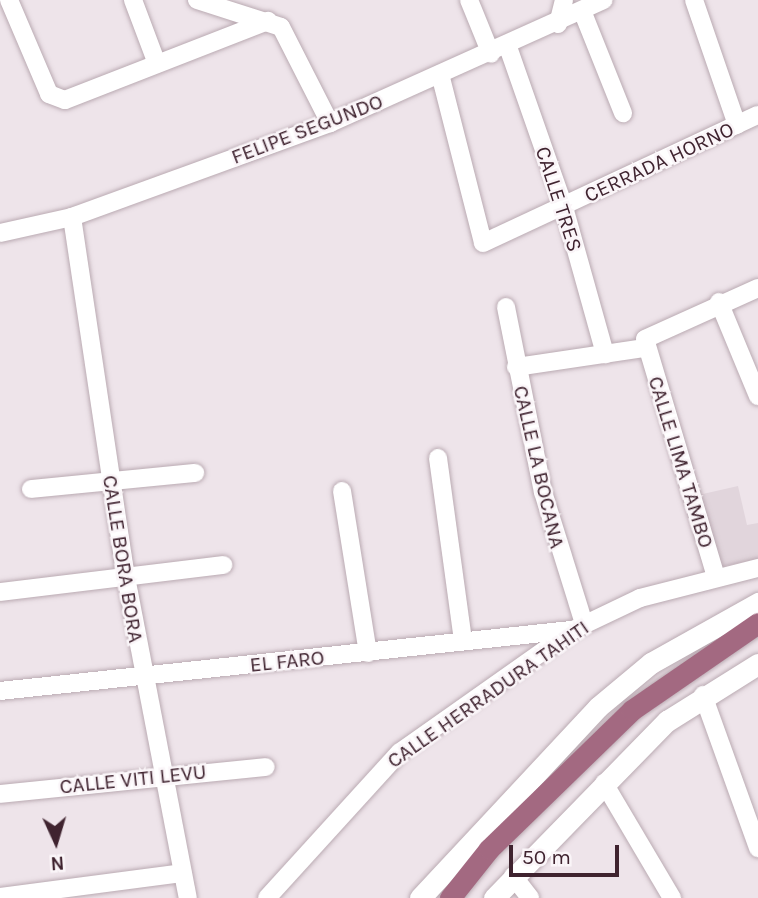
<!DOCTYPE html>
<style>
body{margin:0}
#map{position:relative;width:758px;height:898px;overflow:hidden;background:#eee4ea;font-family:Karla,sans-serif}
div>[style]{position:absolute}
.built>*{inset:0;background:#e1d5dc}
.roads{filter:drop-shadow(0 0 2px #baaab2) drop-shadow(0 0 2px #baaab2)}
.street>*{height:18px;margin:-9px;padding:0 9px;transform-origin:9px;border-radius:9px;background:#fff}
.secondary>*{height:21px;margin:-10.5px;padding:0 10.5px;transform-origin:10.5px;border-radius:10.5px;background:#fff}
.primary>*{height:21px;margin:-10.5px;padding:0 10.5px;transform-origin:10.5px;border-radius:10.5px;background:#a36981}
span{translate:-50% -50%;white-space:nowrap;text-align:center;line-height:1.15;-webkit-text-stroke:5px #faf5f8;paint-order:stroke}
.street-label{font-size:21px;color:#3f232f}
.north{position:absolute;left:21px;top:807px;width:70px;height:70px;-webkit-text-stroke:5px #faf5f8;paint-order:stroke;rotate:176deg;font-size:19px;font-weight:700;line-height:28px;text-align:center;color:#3f232f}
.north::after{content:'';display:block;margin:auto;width:24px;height:32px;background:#3f232f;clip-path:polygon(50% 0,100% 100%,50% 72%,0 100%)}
.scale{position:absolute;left:509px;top:845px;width:110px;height:32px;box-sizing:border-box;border:4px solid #3f232f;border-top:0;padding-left:9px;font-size:21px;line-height:24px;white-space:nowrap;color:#3f232f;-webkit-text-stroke:5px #faf5f8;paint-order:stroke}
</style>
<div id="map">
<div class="built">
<i style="clip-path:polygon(738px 486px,747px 525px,758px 523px,758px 559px,714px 568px,694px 496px)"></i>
</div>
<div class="roads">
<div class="street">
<i style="left:9px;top:0;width:102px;rotate:66.9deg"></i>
<i style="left:49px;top:94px;width:17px;rotate:21deg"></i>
<i style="left:65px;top:100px;width:218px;rotate:-21.3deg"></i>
<i style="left:133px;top:0;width:68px;rotate:69.4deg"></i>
<i style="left:197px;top:0;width:88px;rotate:17.8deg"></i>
<i style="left:281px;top:27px;width:108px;rotate:63deg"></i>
<i style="left:469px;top:0;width:58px;rotate:67.8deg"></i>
<i style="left:694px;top:0;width:132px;rotate:71deg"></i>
<i style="left:583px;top:13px;width:108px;rotate:68.2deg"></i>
<i style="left:558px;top:24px;width:25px;rotate:-76deg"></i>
<i style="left:508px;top:47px;width:170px;rotate:70.7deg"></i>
<i style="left:564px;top:207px;width:153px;rotate:74.4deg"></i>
<i style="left:440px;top:74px;width:174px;rotate:75.7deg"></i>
<i style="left:483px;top:243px;width:303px;rotate:-25deg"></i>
<i style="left:72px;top:217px;width:364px;rotate:81.5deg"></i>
<i style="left:126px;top:577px;width:327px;rotate:79.1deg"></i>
<i style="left:0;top:233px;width:74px;rotate:-12.5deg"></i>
<i style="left:72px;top:217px;width:275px;rotate:-20deg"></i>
<i style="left:330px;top:123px;width:300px;rotate:-24.2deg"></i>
<i style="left:719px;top:302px;width:102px;rotate:67.5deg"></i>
<i style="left:506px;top:307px;width:189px;rotate:78.7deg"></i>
<i style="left:543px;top:492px;width:138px;rotate:72.7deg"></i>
<i style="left:516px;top:367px;width:130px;rotate:-8.4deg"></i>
<i style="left:438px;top:458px;width:184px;rotate:82.2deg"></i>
<i style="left:31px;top:489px;width:165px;rotate:-5.6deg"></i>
<i style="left:342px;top:491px;width:164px;rotate:80.9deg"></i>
<i style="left:716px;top:577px;width:248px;rotate:-106.6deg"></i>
<i style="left:645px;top:339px;width:124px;rotate:-24.3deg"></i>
<i style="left:0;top:592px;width:225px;rotate:-6.9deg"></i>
<i style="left:0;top:691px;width:574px;rotate:-6.1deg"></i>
<i style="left:703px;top:695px;width:163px;rotate:70.2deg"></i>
<i style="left:604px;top:783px;width:134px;rotate:59.4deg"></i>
<i style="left:0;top:794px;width:267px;rotate:-5.8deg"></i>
<i style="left:513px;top:876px;width:28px;rotate:52deg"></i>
<i style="left:0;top:897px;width:184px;rotate:-7.5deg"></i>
<i style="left:267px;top:898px;width:197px;rotate:-47.7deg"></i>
<i style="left:400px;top:752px;width:212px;rotate:-35.2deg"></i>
<i style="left:573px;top:630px;width:74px;rotate:-25.5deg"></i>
<i style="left:640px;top:598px;width:122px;rotate:-14.3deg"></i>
</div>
<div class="secondary">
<i style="left:420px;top:898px;width:261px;rotate:-47deg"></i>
<i style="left:598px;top:707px;width:69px;rotate:-39.7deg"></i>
<i style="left:651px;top:663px;width:123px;rotate:-29.3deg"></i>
<i style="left:494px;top:898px;width:248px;rotate:-45.7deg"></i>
<i style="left:667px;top:721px;width:107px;rotate:-32.1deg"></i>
</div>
<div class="primary">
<i style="left:450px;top:898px;width:63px;rotate:-51.5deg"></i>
<i style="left:489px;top:849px;width:199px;rotate:-44.2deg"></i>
<i style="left:632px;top:710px;width:153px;rotate:-34.6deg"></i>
</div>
</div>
<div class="street-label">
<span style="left:307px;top:129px;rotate:-21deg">FELIPE SEGUNDO</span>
<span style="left:659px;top:162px;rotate:-25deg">CERRADA HORNO</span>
<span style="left:559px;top:199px;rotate:72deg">CALLE TRES</span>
<span style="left:681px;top:462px;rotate:73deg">CALLE LIMA TAMBO</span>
<span style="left:539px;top:467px;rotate:77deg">CALLE LA BOCANA</span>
<span style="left:123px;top:559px;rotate:81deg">CALLE BORA BORA</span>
<span style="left:287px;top:661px;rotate:-6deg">EL FARO</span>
<span style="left:488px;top:694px;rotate:-35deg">CALLE HERRADURA TAHITI</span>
<span style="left:133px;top:779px;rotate:-6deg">CALLE VITI LEVU</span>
</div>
<div class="north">N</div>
<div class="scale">50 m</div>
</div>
